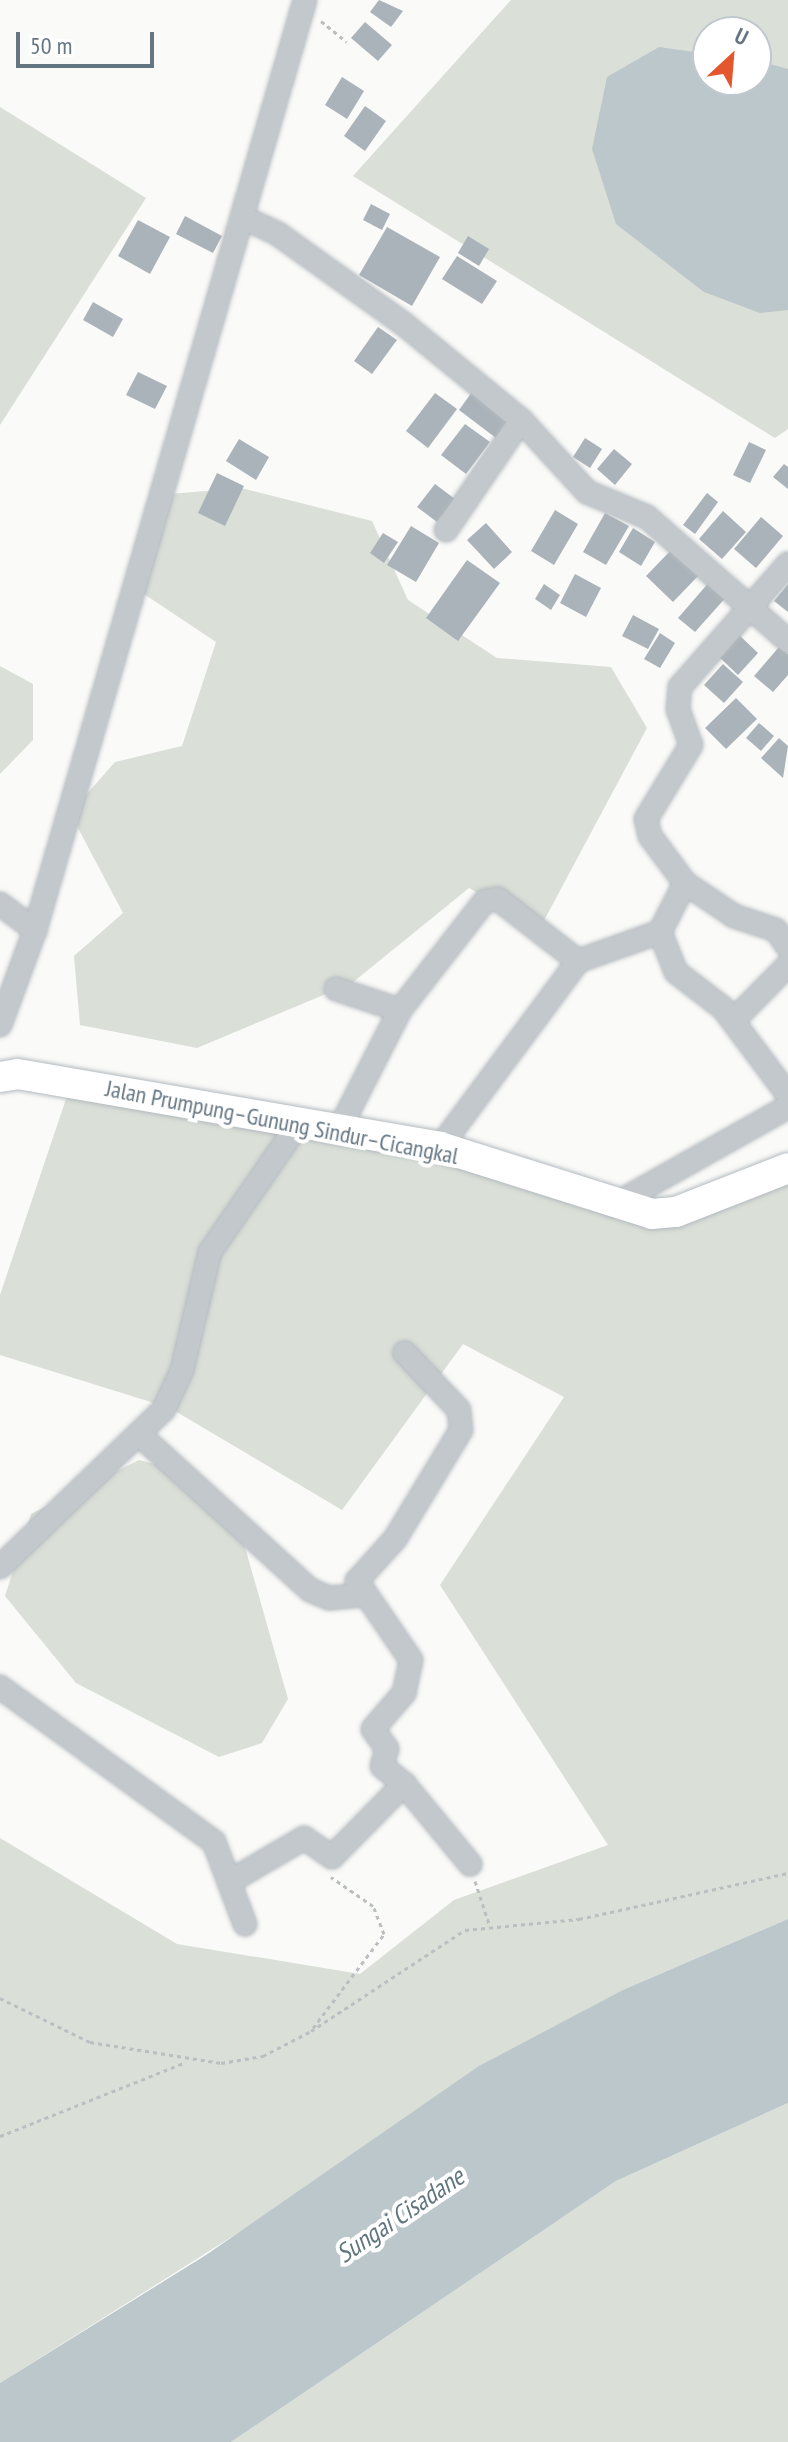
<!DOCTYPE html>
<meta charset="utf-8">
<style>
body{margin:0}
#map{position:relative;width:788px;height:2442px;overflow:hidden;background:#fafaf8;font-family:"PT Sans Narrow",sans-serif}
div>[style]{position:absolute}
.green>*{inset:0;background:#dadfd7}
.water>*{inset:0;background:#bbc7cb}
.building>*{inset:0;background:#aab3b9}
.path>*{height:3px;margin-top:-1.5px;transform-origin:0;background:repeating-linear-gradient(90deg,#bbbfc2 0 4px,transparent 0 8px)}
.roads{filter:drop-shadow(0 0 2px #b3babf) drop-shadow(0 0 2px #b3babf)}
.minor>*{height:22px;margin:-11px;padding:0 11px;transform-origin:11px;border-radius:11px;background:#c3c8cc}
.secondary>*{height:30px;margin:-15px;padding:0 15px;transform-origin:15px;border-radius:15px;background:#fff}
span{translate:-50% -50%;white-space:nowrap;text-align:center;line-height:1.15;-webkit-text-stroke:8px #fff;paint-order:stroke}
.street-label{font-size:24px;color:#657683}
.water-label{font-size:26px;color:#60757c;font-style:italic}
.north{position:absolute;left:692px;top:16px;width:80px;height:80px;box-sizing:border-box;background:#fff;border:2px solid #c1c8cd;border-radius:50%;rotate:26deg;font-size:22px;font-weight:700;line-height:32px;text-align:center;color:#657683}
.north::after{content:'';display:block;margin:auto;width:28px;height:36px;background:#e4572e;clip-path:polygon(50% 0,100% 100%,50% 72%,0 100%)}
.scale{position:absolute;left:16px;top:32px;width:138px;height:36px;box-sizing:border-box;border:4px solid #657683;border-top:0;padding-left:10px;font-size:24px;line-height:28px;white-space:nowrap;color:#657683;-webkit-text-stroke:6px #fff;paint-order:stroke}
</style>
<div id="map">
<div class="green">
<i style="clip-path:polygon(evenodd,511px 0,788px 0,788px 429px,775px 438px,353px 176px,511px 0,708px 32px,756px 32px,756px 80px,708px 80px,708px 32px)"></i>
<i style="clip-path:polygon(0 107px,146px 198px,0 425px)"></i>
<i style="clip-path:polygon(241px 488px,372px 521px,408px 600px,497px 658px,611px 667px,647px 728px,540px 928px,469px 888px,352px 983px,197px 1048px,80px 1025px,74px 956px,123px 913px,70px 813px,115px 762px,182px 746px,216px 642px,144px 594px,158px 495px)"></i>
<i style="clip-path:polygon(0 666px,33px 684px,33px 740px,0 774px)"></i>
<i style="clip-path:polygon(69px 1090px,406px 1146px,645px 1217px,788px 1161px,788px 1919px,625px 1989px,0 2383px,0 1838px,177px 1944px,360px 1974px,454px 1900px,608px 1845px,440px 1585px,564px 1397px,463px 1344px,342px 1510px,170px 1408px,0 1355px,0 1295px)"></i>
<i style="clip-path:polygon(139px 1460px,194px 1474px,243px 1540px,288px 1699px,262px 1743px,219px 1757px,76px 1683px,5px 1596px,31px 1514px)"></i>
<i style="clip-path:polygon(788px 2103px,788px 2442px,231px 2442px,616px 2181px)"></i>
</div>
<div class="water">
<i style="clip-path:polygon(659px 47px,708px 54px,708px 80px,756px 80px,756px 60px,788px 69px,788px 310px,760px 313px,704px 292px,616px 224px,592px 149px,607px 77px)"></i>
<i style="clip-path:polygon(788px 1919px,788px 2103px,616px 2181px,231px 2442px,0 2442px,0 2383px,206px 2255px,479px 2066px,625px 1989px)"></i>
</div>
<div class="building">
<i style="clip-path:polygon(379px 0,403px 11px,391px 27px,370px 12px)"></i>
<i style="clip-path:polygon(365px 22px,392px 45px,378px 61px,351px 38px)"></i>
<i style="clip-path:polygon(342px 77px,364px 91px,347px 119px,325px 105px)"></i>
<i style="clip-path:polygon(365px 106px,386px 121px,365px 151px,344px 136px)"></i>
<i style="clip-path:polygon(371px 204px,390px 214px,382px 230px,363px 220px)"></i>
<i style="clip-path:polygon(185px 216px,222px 236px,213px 253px,176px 234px)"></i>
<i style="clip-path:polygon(138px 220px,170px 237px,150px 274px,118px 256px)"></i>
<i style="clip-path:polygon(387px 227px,440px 257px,412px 306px,359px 275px)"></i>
<i style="clip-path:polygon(468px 236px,489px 249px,479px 266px,458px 253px)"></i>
<i style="clip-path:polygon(457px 256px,497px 281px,482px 304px,442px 279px)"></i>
<i style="clip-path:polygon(93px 302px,123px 319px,113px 337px,83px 320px)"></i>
<i style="clip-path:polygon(378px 327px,397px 340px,372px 374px,354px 361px)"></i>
<i style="clip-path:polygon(138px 372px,167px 386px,155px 409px,126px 395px)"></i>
<i style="clip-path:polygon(472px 392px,509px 421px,496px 438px,459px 410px)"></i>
<i style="clip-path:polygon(435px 393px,457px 409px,428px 448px,406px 431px)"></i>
<i style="clip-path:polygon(465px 424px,490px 442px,466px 474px,441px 455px)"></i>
<i style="clip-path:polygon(585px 438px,602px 449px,590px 468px,573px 457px)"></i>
<i style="clip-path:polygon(239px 439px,269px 457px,256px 480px,226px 461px)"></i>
<i style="clip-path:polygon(749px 442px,766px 450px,750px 483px,733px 475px)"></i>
<i style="clip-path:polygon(614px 449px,632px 464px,615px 485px,597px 469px)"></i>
<i style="clip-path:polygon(784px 464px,788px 467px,788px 489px,773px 477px)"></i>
<i style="clip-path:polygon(217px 473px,244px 486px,225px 526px,198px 513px)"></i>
<i style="clip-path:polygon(435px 484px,455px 499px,437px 522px,417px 507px)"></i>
<i style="clip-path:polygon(707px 493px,718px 502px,695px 534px,683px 525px)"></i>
<i style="clip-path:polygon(555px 510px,578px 524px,554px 565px,531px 551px)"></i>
<i style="clip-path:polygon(723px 511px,746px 532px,722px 559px,699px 539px)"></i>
<i style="clip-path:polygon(605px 513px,629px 526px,606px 565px,583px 552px)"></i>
<i style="clip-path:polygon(761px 517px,783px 536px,756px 568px,734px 549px)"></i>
<i style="clip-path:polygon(486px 523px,512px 552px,494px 569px,467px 540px)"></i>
<i style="clip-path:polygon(411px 526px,439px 543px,416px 582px,387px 565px)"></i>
<i style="clip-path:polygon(633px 528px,655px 542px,641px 566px,619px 552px)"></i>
<i style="clip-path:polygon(383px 533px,398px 542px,384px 563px,370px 553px)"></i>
<i style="clip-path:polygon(674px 547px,701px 573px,673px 602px,646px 576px)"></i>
<i style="clip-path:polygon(467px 560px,500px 583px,458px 641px,426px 618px)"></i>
<i style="clip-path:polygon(575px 574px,601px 588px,586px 617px,560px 603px)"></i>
<i style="clip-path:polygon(711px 580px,728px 595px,695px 632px,678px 618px)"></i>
<i style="clip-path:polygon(544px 584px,560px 595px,551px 610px,535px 599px)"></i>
<i style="clip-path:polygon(788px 584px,788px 612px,774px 601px)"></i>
<i style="clip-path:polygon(633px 615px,659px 629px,648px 649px,622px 636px)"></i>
<i style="clip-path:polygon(660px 633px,675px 643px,660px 668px,644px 659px)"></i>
<i style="clip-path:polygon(737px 633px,758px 653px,738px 675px,717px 655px)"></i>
<i style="clip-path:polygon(779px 647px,788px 654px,788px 675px,773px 692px,754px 676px)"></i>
<i style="clip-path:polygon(723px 664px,743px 682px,724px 703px,704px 685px)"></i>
<i style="clip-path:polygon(736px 698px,757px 719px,726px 749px,705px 728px)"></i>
<i style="clip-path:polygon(759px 723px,774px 736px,761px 751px,746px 738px)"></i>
<i style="clip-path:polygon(779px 738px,788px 746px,783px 778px,761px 758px)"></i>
</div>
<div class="path">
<i style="left:321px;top:21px;width:33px;rotate:39deg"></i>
<i style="left:475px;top:1881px;width:48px;rotate:71.9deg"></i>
<i style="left:0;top:1998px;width:100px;rotate:26.1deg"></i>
<i style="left:90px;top:2042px;width:133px;rotate:9.1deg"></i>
<i style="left:221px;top:2063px;width:43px;rotate:-9.5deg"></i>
<i style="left:263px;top:2056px;width:54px;rotate:-27.5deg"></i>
<i style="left:311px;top:2031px;width:184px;rotate:-33.3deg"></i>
<i style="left:465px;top:1930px;width:115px;rotate:-5.5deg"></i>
<i style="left:579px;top:1919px;width:214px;rotate:-12.4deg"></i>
<i style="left:313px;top:2028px;width:118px;rotate:-52.9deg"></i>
<i style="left:384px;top:1934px;width:30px;rotate:-111deg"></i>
<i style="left:373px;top:1906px;width:51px;rotate:-145.4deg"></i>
<i style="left:0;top:2136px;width:200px;rotate:-21.7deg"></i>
</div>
<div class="roads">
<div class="minor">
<i style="left:242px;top:217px;width:40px;rotate:25deg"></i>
<i style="left:278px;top:234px;width:156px;rotate:35.6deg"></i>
<i style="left:405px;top:325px;width:150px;rotate:39.3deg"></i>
<i style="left:521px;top:420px;width:98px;rotate:47.5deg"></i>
<i style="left:587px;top:492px;width:65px;rotate:22.6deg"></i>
<i style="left:647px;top:517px;width:188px;rotate:41.3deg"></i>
<i style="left:446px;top:530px;width:133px;rotate:-55.7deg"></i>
<i style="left:685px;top:883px;width:59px;rotate:34deg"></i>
<i style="left:734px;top:916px;width:44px;rotate:18.4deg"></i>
<i style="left:776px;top:930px;width:21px;rotate:55deg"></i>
<i style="left:0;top:904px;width:44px;rotate:36.6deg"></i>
<i style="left:660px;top:932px;width:43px;rotate:68.2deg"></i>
<i style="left:676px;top:972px;width:59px;rotate:37.5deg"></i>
<i style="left:723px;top:1008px;width:109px;rotate:53.2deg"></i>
<i style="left:336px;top:989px;width:67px;rotate:18.2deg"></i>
<i style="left:400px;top:1010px;width:132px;rotate:117deg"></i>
<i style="left:400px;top:1010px;width:138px;rotate:-52.1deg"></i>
<i style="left:485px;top:901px;width:13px;rotate:-9deg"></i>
<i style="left:498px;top:899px;width:101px;rotate:37.8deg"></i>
<i style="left:733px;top:1021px;width:78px;rotate:-45.5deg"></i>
<i style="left:0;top:1025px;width:101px;rotate:-69.8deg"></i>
<i style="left:35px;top:930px;width:968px;rotate:-73.81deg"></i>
<i style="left:440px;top:1147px;width:232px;rotate:-53.4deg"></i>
<i style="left:578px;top:961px;width:87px;rotate:-19.5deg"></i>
<i style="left:660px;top:932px;width:55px;rotate:-63deg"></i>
<i style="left:685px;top:883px;width:59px;rotate:-126.7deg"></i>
<i style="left:650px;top:836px;width:17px;rotate:-103deg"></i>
<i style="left:646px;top:819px;width:87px;rotate:-58.7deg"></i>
<i style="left:691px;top:745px;width:38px;rotate:-110deg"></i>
<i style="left:678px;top:709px;width:22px;rotate:-85deg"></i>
<i style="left:680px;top:687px;width:164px;rotate:-48.7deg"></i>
<i style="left:612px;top:1206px;width:202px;rotate:-29.4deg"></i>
<i style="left:142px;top:1437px;width:227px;rotate:42.3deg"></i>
<i style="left:310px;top:1590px;width:21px;rotate:23deg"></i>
<i style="left:329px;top:1598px;width:32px;rotate:-5deg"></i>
<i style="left:0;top:1567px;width:228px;rotate:-43.9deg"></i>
<i style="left:164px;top:1409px;width:43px;rotate:-65.2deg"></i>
<i style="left:182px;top:1370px;width:121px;rotate:-76.7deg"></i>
<i style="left:210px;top:1252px;width:157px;rotate:-55.4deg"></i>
<i style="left:0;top:1687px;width:264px;rotate:35.9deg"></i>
<i style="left:214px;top:1842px;width:88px;rotate:69.3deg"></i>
<i style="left:404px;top:1784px;width:28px;rotate:-141deg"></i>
<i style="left:382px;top:1766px;width:18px;rotate:-74deg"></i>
<i style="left:387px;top:1749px;width:24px;rotate:-125deg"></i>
<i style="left:373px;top:1729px;width:48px;rotate:-49.3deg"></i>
<i style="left:404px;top:1693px;width:34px;rotate:-78deg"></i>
<i style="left:411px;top:1660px;width:96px;rotate:-124.4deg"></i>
<i style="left:357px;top:1581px;width:57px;rotate:-47.9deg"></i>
<i style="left:395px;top:1539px;width:127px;rotate:-58.8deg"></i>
<i style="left:461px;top:1430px;width:20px;rotate:-96deg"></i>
<i style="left:459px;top:1410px;width:79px;rotate:-133.5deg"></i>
<i style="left:229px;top:1882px;width:87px;rotate:-30.4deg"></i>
<i style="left:304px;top:1838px;width:34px;rotate:34deg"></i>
<i style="left:332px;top:1857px;width:103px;rotate:-45.4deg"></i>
<i style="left:404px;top:1784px;width:104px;rotate:50.5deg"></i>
</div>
<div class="secondary">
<i style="left:0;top:1077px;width:18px;rotate:-9deg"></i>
<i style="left:18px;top:1074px;width:428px;rotate:9.8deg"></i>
<i style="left:440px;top:1147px;width:222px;rotate:17.5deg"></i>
<i style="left:652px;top:1214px;width:24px;rotate:-5deg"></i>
<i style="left:676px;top:1212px;width:120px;rotate:-21.4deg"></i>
</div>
</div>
<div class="street-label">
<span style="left:282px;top:1122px;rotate:11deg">Jalan Prumpung–Gunung Sindur–Cicangkal</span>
</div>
<div class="water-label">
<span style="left:400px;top:2215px;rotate:-34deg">Sungai Cisadane</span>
</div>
<div class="north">U</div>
<div class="scale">50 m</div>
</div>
